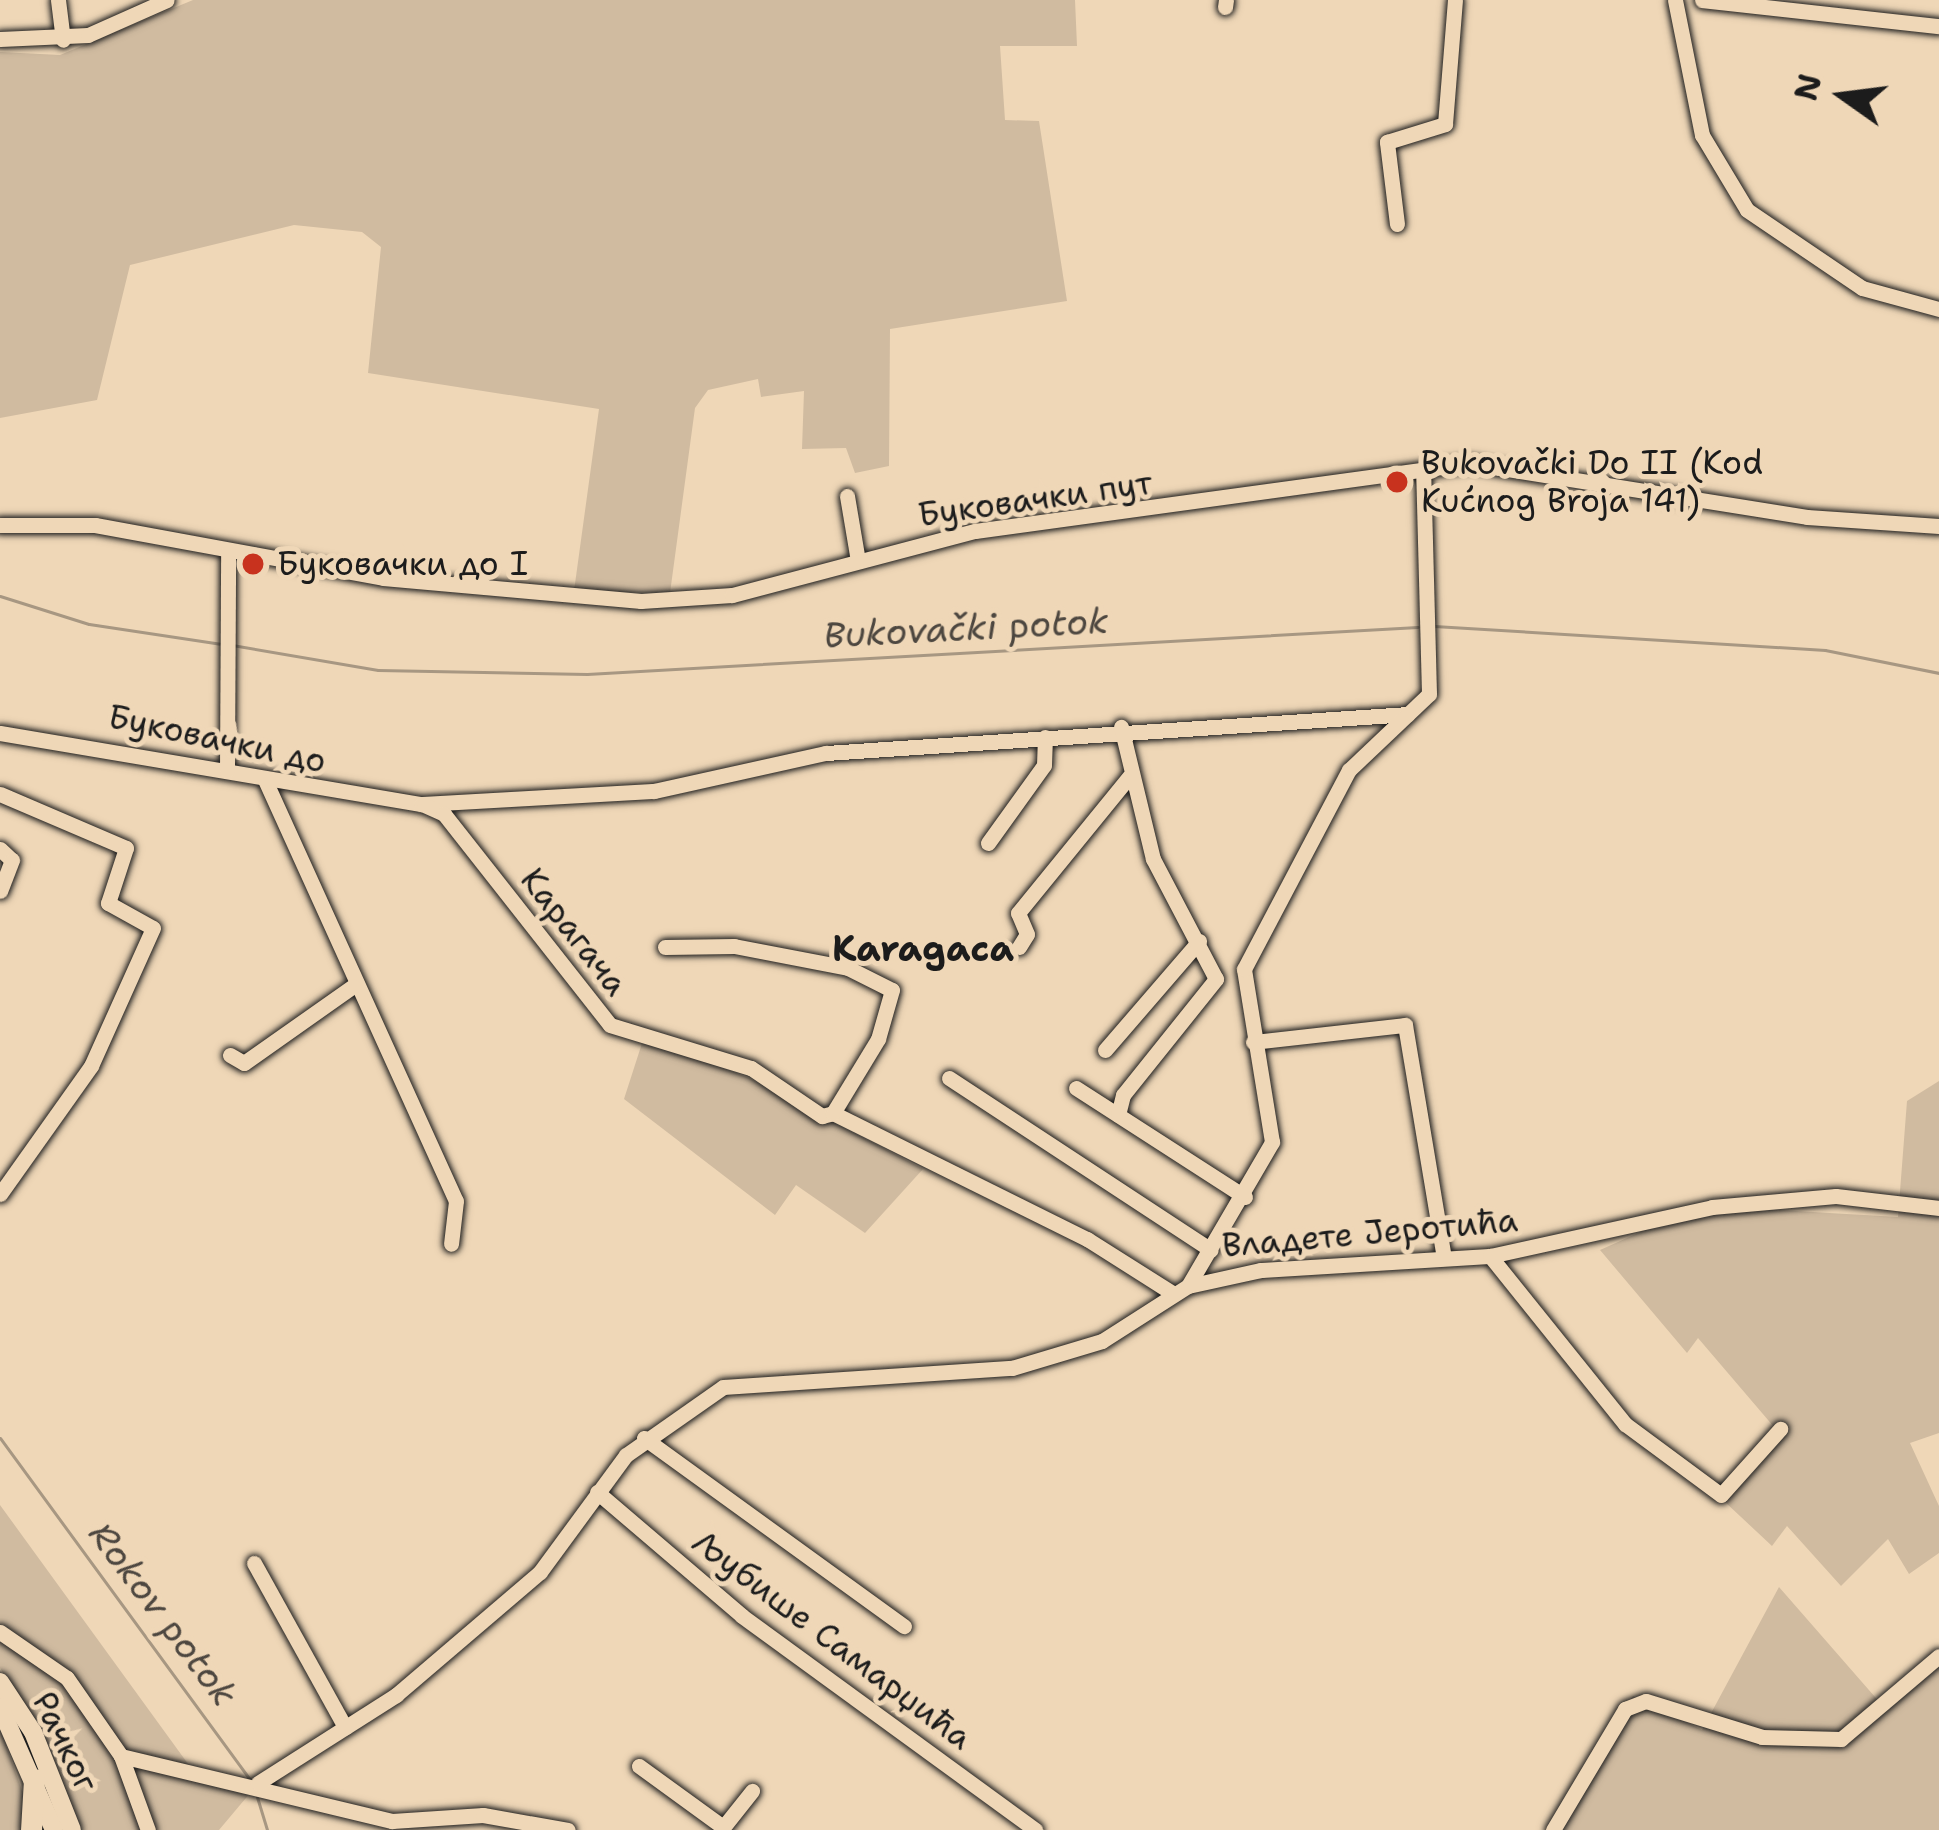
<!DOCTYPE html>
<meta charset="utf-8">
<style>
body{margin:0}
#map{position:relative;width:1939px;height:1830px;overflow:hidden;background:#efd7b7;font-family:"Shantell Sans",sans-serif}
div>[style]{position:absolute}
.green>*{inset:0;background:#d0bba0}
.stream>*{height:3px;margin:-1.5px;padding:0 1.5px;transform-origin:1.5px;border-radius:1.5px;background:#a79782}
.roads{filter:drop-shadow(0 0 3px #1c1c1c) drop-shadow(0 0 3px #1c1c1c)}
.minor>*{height:15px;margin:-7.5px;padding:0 7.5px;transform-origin:7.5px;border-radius:7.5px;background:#efd7b7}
.major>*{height:18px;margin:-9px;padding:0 9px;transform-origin:9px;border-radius:9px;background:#efd7b7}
.highway>*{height:21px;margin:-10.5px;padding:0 10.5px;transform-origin:10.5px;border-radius:10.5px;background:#efd7b7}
.dots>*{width:33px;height:33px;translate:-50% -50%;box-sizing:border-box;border:6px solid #efd7b7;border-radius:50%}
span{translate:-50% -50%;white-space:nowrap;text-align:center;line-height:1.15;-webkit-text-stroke:10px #efd7b7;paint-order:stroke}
.poi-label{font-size:33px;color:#1c1c1c}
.left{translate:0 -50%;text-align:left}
.street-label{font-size:33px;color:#1c1c1c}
.water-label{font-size:36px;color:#4d4740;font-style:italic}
.neighbourhood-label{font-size:36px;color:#1c1c1c;font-weight:700}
.north{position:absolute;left:1783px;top:36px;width:120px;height:120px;-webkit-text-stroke:9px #efd7b7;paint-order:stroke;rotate:284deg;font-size:33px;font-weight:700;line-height:48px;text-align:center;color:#1c1c1c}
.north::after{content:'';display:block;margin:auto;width:42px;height:54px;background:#1c1c1c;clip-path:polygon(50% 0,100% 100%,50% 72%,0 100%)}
</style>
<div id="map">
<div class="green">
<i style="clip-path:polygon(193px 0,1075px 0,1077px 46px,1000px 46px,1005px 120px,1039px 121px,1067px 301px,890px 329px,889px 466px,855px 473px,846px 448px,802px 449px,804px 391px,761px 397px,758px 379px,708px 390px,695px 408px,670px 593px,574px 591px,599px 409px,368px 373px,381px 247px,362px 232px,294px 225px,130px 265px,97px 400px,0 418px,0 52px,60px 55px)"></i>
<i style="clip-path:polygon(644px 1037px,749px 1078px,923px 1169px,865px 1233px,796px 1185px,775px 1215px,624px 1099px)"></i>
<i style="clip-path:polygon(1939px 1081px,1939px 1433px,1910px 1443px,1939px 1506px,1939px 1553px,1909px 1574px,1888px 1539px,1841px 1586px,1787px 1526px,1772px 1546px,1725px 1502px,1780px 1434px,1698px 1338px,1687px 1353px,1600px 1250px,1674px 1217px,1760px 1209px,1898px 1217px,1907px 1101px)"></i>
<i style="clip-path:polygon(0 1505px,191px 1768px,256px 1786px,219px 1830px,77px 1830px,40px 1733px,0 1668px)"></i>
<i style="clip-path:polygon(1779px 1587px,1882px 1705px,1939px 1661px,1939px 1830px,1555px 1830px,1633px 1696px,1702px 1730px)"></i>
<i style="clip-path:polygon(0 1728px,25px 1799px,23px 1830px,0 1830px)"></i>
</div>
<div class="stream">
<i style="left:0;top:596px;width:93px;rotate:17.5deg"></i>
<i style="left:89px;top:624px;width:134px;rotate:8.6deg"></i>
<i style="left:1434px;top:626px;width:392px;rotate:3.5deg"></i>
<i style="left:1825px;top:650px;width:116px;rotate:11.4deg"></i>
<i style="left:232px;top:645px;width:148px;rotate:9.7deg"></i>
<i style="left:378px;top:670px;width:209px;rotate:1.1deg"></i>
<i style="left:587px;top:674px;width:832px;rotate:-3.24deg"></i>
<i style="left:0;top:1438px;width:426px;rotate:53.8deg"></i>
<i style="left:257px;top:1797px;width:34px;rotate:73deg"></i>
</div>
<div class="roads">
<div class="minor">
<i style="left:58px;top:0;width:40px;rotate:82.9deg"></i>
<i style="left:1675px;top:0;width:138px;rotate:78.7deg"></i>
<i style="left:1702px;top:135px;width:87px;rotate:59deg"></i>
<i style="left:1747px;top:210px;width:139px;rotate:34.1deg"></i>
<i style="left:1862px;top:288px;width:80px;rotate:15.3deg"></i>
<i style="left:1702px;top:0;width:238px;rotate:6.3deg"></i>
<i style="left:1225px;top:7px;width:7px;rotate:-82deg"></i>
<i style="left:0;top:39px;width:88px;rotate:-2.6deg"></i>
<i style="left:88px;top:35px;width:86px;rotate:-23.9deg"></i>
<i style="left:1397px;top:224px;width:83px;rotate:-97deg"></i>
<i style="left:1387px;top:142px;width:61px;rotate:-17.2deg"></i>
<i style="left:1445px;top:124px;width:124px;rotate:-85.4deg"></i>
<i style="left:847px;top:496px;width:66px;rotate:80.4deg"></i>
<i style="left:0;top:525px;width:95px"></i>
<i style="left:95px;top:525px;width:293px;rotate:10.4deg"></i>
<i style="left:383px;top:578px;width:259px;rotate:5.1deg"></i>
<i style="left:641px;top:601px;width:91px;rotate:-3.8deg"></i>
<i style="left:732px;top:595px;width:251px;rotate:-14.8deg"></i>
<i style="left:975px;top:531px;width:500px;rotate:-7.8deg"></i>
<i style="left:1470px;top:463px;width:341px;rotate:9.1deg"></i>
<i style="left:1807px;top:517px;width:132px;rotate:3.9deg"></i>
<i style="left:0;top:733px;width:427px;rotate:9.6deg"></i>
<i style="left:421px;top:804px;width:233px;rotate:-3.2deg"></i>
<i style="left:654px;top:791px;width:176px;rotate:-12.5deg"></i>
<i style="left:826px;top:753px;width:583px;rotate:-3.83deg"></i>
<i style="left:227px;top:771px;width:221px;rotate:-89.7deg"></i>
<i style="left:265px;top:780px;width:462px;rotate:65.6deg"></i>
<i style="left:456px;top:1201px;width:43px;rotate:96.6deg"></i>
<i style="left:0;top:794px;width:137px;rotate:23.2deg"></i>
<i style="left:126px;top:848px;width:58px;rotate:108.1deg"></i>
<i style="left:108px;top:903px;width:51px;rotate:29.1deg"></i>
<i style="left:153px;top:928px;width:151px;rotate:114.2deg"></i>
<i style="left:91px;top:1066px;width:157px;rotate:125.4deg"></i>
<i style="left:424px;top:805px;width:22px;rotate:24deg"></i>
<i style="left:444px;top:814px;width:268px;rotate:51.8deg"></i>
<i style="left:610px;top:1025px;width:147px;rotate:17deg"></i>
<i style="left:751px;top:1068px;width:86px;rotate:34.1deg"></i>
<i style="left:822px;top:1116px;width:11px;rotate:-15deg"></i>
<i style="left:833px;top:1113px;width:284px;rotate:26.4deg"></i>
<i style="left:1087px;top:1239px;width:103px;rotate:32.3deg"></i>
<i style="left:988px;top:843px;width:96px;rotate:-54.3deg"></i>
<i style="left:1044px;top:765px;width:28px;rotate:-88deg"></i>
<i style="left:0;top:849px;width:16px;rotate:43deg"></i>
<i style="left:12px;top:860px;width:33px;rotate:111deg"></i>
<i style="left:665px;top:947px;width:69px;rotate:-0.8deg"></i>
<i style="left:734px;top:946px;width:116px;rotate:10.9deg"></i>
<i style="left:848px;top:968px;width:49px;rotate:26.6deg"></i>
<i style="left:892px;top:990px;width:51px;rotate:105.9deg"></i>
<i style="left:878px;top:1039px;width:87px;rotate:121.3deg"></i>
<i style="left:1019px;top:947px;width:15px;rotate:-58deg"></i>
<i style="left:1027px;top:934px;width:23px;rotate:-113deg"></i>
<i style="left:1018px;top:913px;width:176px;rotate:-50.8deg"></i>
<i style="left:1253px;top:1042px;width:153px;rotate:-6.4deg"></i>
<i style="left:1405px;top:1025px;width:236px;rotate:80.5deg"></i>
<i style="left:1105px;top:1050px;width:144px;rotate:-49.2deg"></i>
<i style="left:230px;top:1055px;width:16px;rotate:30deg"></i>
<i style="left:244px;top:1063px;width:133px;rotate:-35.2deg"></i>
<i style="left:949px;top:1078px;width:313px;rotate:33.3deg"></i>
<i style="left:1076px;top:1088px;width:201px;rotate:32.8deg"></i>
<i style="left:1118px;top:1115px;width:21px;rotate:-76deg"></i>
<i style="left:1123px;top:1095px;width:149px;rotate:-51.3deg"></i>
<i style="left:1216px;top:979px;width:136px;rotate:-117.7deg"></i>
<i style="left:1153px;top:859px;width:136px;rotate:-103.6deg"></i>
<i style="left:1490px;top:1256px;width:216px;rotate:51.2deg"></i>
<i style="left:1625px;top:1424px;width:119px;rotate:36.5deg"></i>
<i style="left:1721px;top:1495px;width:89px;rotate:-48.2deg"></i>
<i style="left:1188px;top:1286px;width:167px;rotate:-59.7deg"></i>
<i style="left:1272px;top:1142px;width:175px;rotate:-99.2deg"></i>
<i style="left:1244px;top:969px;width:225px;rotate:-62.2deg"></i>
<i style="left:1349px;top:770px;width:110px;rotate:-43.5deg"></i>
<i style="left:1429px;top:694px;width:225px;rotate:-91.5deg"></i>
<i style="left:644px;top:1438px;width:321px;rotate:35.9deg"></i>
<i style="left:597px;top:1492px;width:191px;rotate:40.5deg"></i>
<i style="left:742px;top:1616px;width:363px;rotate:36.1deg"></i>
<i style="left:254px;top:1563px;width:188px;rotate:61deg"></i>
<i style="left:0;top:1632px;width:81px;rotate:34.5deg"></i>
<i style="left:67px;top:1678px;width:95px;rotate:55.3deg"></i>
<i style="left:121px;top:1756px;width:79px;rotate:70deg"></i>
<i style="left:121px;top:1756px;width:279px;rotate:13.5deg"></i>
<i style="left:392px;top:1821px;width:91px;rotate:-3.8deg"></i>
<i style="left:483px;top:1815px;width:86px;rotate:10deg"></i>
<i style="left:639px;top:1766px;width:104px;rotate:36deg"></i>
<i style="left:258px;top:1783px;width:164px;rotate:-32.5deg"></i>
<i style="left:396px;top:1695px;width:189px;rotate:-40.5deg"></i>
<i style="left:540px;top:1572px;width:145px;rotate:-53.7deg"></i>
<i style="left:626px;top:1455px;width:118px;rotate:-35deg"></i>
<i style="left:723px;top:1387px;width:290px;rotate:-3.8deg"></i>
<i style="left:1012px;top:1368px;width:94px;rotate:-16.7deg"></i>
<i style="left:1102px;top:1341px;width:102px;rotate:-32.6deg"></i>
<i style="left:1188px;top:1286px;width:75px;rotate:-12.4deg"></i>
<i style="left:1261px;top:1270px;width:229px;rotate:-3.5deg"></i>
<i style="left:1490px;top:1256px;width:227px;rotate:-12.4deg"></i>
<i style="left:1712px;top:1207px;width:124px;rotate:-5.1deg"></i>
<i style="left:1836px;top:1196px;width:104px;rotate:6.6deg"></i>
<i style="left:721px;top:1830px;width:50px;rotate:-51.5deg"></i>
<i style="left:1553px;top:1830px;width:141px;rotate:-59.2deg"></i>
<i style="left:1625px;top:1709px;width:22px;rotate:-21deg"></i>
<i style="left:1646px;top:1701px;width:121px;rotate:17.2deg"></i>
<i style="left:1762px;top:1737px;width:79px;rotate:1.5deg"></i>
<i style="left:1841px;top:1739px;width:128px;rotate:-40.3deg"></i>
</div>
<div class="major">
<i style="left:0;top:1682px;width:60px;rotate:56.6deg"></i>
<i style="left:33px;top:1732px;width:105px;rotate:68.3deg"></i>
<i style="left:0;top:1707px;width:134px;rotate:66.3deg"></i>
</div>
<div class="highway">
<i style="left:31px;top:1830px;width:51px;rotate:-86.6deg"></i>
</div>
</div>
<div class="dots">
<i style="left:1397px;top:482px;background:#c8321e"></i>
<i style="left:253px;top:564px;background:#c8321e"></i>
</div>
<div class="poi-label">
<span class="left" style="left:1421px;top:482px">Bukovački Do II (Kod<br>Kućnog Broja 141)</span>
<span class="left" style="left:277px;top:564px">Буковачки до I</span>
</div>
<div class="street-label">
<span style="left:1035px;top:499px;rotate:-8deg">Буковачки пут</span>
<span style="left:217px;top:739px;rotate:12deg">Буковачки до</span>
<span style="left:574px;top:932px;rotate:52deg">Карагача</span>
<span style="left:1370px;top:1233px;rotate:-5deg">Владете Јеротића</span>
<span style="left:832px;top:1640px;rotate:37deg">Љубише Самарџића</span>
<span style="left:65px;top:1742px;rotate:64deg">Рачког</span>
</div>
<div class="water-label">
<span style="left:966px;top:628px;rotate:-3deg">Bukovački potok</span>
<span style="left:163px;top:1614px;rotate:53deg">Rokov potok</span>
</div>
<div class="neighbourhood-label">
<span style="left:923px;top:949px">Karagaca</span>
</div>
<div class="north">N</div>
</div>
